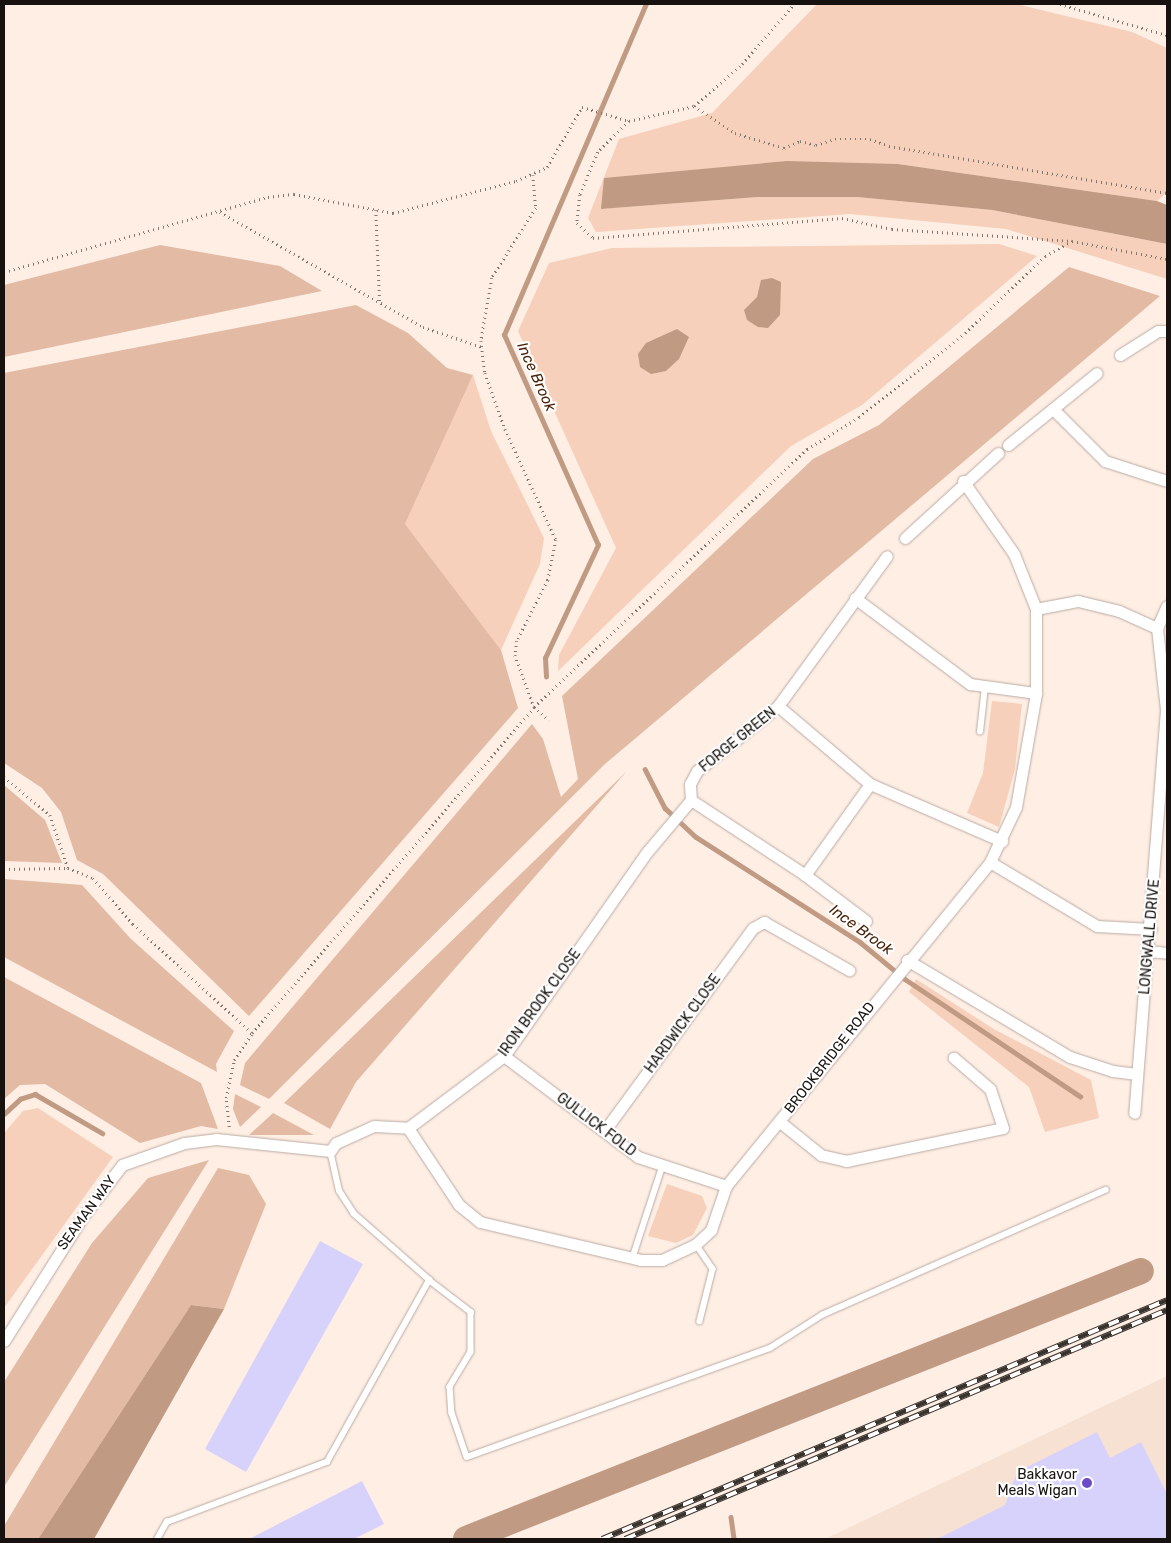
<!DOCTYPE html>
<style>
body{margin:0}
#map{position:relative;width:1171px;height:1543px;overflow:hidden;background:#feeee4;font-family:Rubik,sans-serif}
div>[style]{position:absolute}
.built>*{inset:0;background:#f7e1d3}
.green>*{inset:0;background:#f6d0ba}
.forest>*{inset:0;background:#e3baa3}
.water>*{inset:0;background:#c19a84}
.stream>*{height:4.5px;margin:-2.25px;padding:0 2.25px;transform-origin:2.25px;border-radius:2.25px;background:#c19a84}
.river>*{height:26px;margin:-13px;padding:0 13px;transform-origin:13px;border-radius:13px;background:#c19a84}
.building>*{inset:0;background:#d7d2fb}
.path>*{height:2.5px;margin-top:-1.25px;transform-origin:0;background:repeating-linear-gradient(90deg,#807670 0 1px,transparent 0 5px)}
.roads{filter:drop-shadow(0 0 1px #baaba2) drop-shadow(0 0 1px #baaba2)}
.lane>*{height:5.5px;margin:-2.75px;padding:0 2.75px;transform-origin:2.75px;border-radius:2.75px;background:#fff}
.street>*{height:11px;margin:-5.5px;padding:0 5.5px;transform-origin:5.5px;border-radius:5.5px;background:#fff}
.rail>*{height:5.5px;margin-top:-2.75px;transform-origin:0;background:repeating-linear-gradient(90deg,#fff 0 11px,#39332e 0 22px);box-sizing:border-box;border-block:1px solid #39332e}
.dots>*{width:14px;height:14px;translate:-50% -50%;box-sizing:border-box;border:2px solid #fff;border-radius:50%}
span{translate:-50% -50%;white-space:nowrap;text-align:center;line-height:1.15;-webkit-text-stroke:4.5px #fff;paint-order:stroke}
.street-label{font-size:14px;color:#17120f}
.poi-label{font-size:14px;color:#17120f}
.right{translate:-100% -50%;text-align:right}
.water-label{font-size:15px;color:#492207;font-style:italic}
.frame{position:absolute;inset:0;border:5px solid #17120f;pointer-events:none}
</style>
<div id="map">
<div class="built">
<i style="clip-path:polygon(1167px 1376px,1167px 1539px,825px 1539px,1144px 1387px)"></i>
</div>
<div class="green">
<i style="clip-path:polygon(817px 4px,1016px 4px,1132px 32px,1167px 48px,1167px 192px,1157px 201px,898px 164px,601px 209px,758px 197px,857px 197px,992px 210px,1167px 244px,1167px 279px,1006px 229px,850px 214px,596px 232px,588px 218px,619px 139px,712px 113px)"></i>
<i style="clip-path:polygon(999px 244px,1037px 256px,862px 405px,791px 446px,558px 671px,559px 655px,616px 548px,518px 331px,549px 263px,612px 248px)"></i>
<i style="clip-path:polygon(473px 375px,491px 431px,544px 538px,540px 564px,501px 650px,405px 524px)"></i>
<i style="clip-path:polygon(992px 701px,1022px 704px,1015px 769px,999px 827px,967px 813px,983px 773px)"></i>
<i style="clip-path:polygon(916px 979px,992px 1028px,1091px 1080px,1099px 1118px,1045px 1132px,1029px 1087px,909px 992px)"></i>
<i style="clip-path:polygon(38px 1108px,113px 1157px,4px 1308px,4px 1133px,23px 1111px)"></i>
<i style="clip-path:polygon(667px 1184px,702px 1196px,707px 1208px,693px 1235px,676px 1243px,648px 1236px)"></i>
</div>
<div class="forest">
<i style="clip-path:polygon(160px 245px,280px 266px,322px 291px,4px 357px,4px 285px)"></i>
<i style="clip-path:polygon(1069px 267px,1160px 296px,605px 764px,269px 1099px,240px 1085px,245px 1063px,532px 724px,543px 739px,561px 797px,578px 779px,562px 696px,813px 459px,879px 425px)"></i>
<i style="clip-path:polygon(356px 305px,408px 333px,447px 368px,473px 375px,405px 524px,501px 650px,518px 708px,249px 1016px,103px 874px,77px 860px,61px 812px,42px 788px,4px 763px,4px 373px)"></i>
<i style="clip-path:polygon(627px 771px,356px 1082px,330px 1129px,284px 1103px)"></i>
<i style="clip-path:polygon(4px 785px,45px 820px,62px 863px,4px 861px)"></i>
<i style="clip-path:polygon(4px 879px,82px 885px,131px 939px,234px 1031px,216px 1064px,217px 1072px,4px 957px)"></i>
<i style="clip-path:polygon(4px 977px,201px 1083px,218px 1129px,201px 1126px,140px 1143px,45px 1084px,20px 1085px,4px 1099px)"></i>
<i style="clip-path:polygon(235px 1094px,261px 1107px,240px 1127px,233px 1109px)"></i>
<i style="clip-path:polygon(273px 1113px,314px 1135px,249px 1135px)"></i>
<i style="clip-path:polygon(209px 1160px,4px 1487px,4px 1382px,92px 1243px,148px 1178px)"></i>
<i style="clip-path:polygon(218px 1168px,249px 1175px,266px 1204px,224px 1309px,191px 1305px,38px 1539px,4px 1539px,4px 1526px)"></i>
</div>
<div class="water">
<i style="clip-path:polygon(787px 161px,898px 164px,1157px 201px,1167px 205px,1167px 244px,992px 210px,857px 197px,758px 197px,601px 209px,604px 178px)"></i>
<i style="clip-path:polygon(772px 278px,781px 282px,780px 315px,768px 328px,758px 327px,747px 320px,744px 310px,757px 297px,761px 280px)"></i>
<i style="clip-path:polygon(677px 329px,689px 337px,679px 359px,666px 371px,651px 374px,640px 367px,638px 354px,646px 343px)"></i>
<i style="clip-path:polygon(191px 1305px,224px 1309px,94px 1539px,38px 1539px)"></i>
</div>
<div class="stream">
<i style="left:546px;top:677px;width:19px;rotate:-93deg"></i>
<i style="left:545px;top:658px;width:125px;rotate:-64.9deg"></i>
<i style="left:598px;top:545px;width:230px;rotate:-114.1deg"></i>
<i style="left:504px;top:335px;width:360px;rotate:-66.8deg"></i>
<i style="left:645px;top:769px;width:44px;rotate:62.9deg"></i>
<i style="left:665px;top:808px;width:42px;rotate:43.1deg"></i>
<i style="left:696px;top:837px;width:195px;rotate:32.6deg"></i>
<i style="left:860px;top:942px;width:58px;rotate:39.4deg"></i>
<i style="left:905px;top:979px;width:211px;rotate:33.8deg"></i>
<i style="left:4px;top:1114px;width:22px;rotate:-43deg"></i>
<i style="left:20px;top:1099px;width:16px;rotate:-18deg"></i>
<i style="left:35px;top:1094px;width:78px;rotate:30.2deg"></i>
<i style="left:731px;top:1517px;width:22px;rotate:82deg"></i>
</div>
<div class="river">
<i style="left:466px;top:1539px;width:726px;rotate:-21.65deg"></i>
</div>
<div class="building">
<i style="clip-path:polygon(320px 1241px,363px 1264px,246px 1472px,205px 1449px)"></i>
<i style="clip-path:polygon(1097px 1432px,1110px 1458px,1141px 1442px,1167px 1494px,1167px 1539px,937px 1539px,1005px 1505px,1017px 1472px)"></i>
<i style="clip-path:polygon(362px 1481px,384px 1524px,354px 1539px,249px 1539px)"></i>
</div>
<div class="path">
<i style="left:1060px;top:4px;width:111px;rotate:16.2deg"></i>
<i style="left:694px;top:106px;width:49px;rotate:33.4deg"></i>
<i style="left:735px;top:133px;width:51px;rotate:17deg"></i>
<i style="left:784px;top:148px;width:17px;rotate:-24deg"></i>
<i style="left:800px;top:141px;width:16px;rotate:14deg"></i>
<i style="left:816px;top:145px;width:20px;rotate:-18deg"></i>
<i style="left:835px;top:139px;width:35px"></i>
<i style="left:870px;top:139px;width:20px;rotate:20deg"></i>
<i style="left:889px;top:146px;width:282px;rotate:9.6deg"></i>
<i style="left:629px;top:121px;width:44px;rotate:135deg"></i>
<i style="left:598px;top:152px;width:47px;rotate:112.7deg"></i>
<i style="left:580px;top:195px;width:28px;rotate:96deg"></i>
<i style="left:577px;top:223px;width:22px;rotate:43deg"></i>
<i style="left:593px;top:238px;width:250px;rotate:-4.6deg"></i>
<i style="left:842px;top:218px;width:51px;rotate:12.4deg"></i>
<i style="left:892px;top:229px;width:180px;rotate:3.8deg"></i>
<i style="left:1072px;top:241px;width:97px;rotate:10.7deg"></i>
<i style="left:533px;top:175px;width:33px;rotate:85deg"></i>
<i style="left:536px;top:208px;width:83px;rotate:122.2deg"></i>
<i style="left:492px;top:278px;width:64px;rotate:99.9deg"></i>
<i style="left:481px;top:341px;width:32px;rotate:83deg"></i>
<i style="left:485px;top:373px;width:59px;rotate:70.3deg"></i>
<i style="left:505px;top:429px;width:122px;rotate:65.3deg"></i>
<i style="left:556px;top:540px;width:41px;rotate:101.3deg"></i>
<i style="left:548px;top:580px;width:68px;rotate:116.9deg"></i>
<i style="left:517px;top:641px;width:14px;rotate:98deg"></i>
<i style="left:515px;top:655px;width:55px;rotate:69.9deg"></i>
<i style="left:534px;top:707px;width:20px;rotate:41deg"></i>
<i style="left:376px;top:210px;width:94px;rotate:87.6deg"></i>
<i style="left:220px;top:212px;width:233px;rotate:29.5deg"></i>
<i style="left:423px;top:327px;width:62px;rotate:18.7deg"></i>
<i style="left:4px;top:272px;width:274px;rotate:-15.9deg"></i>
<i style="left:268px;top:197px;width:26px;rotate:-7deg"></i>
<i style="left:294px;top:194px;width:101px;rotate:10.9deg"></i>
<i style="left:393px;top:213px;width:127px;rotate:-14.6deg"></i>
<i style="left:516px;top:181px;width:34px;rotate:-24deg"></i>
<i style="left:547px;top:167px;width:69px;rotate:-59.7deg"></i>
<i style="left:582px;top:107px;width:49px;rotate:16.6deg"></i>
<i style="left:629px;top:121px;width:67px;rotate:-13deg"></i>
<i style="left:694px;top:106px;width:64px;rotate:-41.2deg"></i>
<i style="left:742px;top:64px;width:79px;rotate:-49.1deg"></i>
<i style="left:4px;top:777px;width:60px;rotate:39.6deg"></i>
<i style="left:50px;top:815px;width:56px;rotate:71.2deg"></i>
<i style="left:4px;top:869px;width:64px;rotate:-0.9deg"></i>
<i style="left:68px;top:868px;width:27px;rotate:22deg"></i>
<i style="left:93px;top:878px;width:61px;rotate:49deg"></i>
<i style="left:133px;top:924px;width:161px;rotate:42.5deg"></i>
<i style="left:229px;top:1127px;width:29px;rotate:-96deg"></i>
<i style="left:226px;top:1098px;width:39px;rotate:-78deg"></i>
<i style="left:234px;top:1060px;width:32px;rotate:-56deg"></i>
<i style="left:252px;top:1033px;width:431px;rotate:-49.1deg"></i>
<i style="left:534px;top:707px;width:376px;rotate:-43.4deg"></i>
<i style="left:807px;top:449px;width:61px;rotate:-31.6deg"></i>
<i style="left:859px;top:417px;width:135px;rotate:-38.4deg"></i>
<i style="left:965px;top:333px;width:111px;rotate:-43.9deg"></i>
<i style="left:1045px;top:256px;width:31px;rotate:-29deg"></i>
</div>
<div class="roads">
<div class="lane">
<i style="left:980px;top:732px;width:45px;rotate:-83.7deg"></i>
<i style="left:696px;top:1244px;width:30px;rotate:56deg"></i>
<i style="left:713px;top:1269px;width:54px;rotate:104deg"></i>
<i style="left:632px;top:1259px;width:97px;rotate:-71.9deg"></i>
<i style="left:429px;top:1280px;width:53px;rotate:37.3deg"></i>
<i style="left:471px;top:1312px;width:40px;rotate:90deg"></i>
<i style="left:471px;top:1352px;width:41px;rotate:121deg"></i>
<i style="left:450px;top:1387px;width:26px;rotate:86deg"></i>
<i style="left:452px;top:1413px;width:46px;rotate:71.2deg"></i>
<i style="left:467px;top:1457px;width:322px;rotate:-19.8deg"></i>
<i style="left:770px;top:1348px;width:62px;rotate:-32.4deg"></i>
<i style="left:822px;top:1315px;width:310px;rotate:-23.8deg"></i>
<i style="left:157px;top:1539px;width:20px;rotate:-60deg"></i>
<i style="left:167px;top:1522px;width:171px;rotate:-20.6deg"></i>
<i style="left:327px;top:1462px;width:209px;rotate:-60.7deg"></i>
<i style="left:429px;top:1280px;width:100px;rotate:-138.7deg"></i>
<i style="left:354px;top:1214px;width:27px;rotate:-123deg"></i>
<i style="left:339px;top:1191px;width:41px;rotate:-102.7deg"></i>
</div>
<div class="street">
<i style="left:1120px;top:355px;width:45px;rotate:-32.3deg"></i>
<i style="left:1158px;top:331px;width:9px"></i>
<i style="left:1053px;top:409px;width:74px;rotate:45deg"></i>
<i style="left:1105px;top:461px;width:65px;rotate:17.9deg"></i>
<i style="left:1008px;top:445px;width:114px;rotate:-39deg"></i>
<i style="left:905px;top:538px;width:126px;rotate:-42.4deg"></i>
<i style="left:855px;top:598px;width:144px;rotate:36.8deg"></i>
<i style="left:970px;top:684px;width:67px;rotate:7.8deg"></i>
<i style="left:1036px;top:609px;width:43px;rotate:-10.8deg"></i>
<i style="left:1078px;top:601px;width:42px;rotate:13.7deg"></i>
<i style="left:1119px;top:611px;width:42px;rotate:24.1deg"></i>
<i style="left:1157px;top:628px;width:82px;rotate:83.7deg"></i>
<i style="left:1166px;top:710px;width:404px;rotate:94.5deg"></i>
<i style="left:1157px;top:628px;width:24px;rotate:-66deg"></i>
<i style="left:778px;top:706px;width:185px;rotate:-54deg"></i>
<i style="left:691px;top:800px;width:136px;rotate:33.3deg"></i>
<i style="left:990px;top:862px;width:125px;rotate:30.9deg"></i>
<i style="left:1097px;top:926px;width:54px;rotate:3.2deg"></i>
<i style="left:866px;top:921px;width:76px;rotate:-143deg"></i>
<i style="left:805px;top:875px;width:112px;rotate:-54.5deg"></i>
<i style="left:1149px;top:951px;width:18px;rotate:6deg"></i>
<i style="left:907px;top:960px;width:190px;rotate:30.8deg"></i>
<i style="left:1070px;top:1057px;width:45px;rotate:18deg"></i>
<i style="left:1113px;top:1071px;width:24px;rotate:7deg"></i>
<i style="left:504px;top:1056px;width:168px;rotate:37deg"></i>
<i style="left:638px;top:1157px;width:93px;rotate:18.2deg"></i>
<i style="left:780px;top:1122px;width:53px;rotate:38.8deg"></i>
<i style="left:821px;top:1155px;width:26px;rotate:13deg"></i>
<i style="left:846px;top:1161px;width:160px;rotate:-11.9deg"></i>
<i style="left:1003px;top:1128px;width:41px;rotate:-108.4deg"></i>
<i style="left:990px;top:1089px;width:48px;rotate:-139.3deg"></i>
<i style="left:408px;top:1128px;width:120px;rotate:-36.9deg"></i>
<i style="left:504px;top:1056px;width:249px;rotate:-55deg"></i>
<i style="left:647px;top:852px;width:68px;rotate:-49.8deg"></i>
<i style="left:691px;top:800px;width:16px;rotate:-94deg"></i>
<i style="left:690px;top:784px;width:15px;rotate:-62deg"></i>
<i style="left:697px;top:771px;width:104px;rotate:-38.7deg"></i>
<i style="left:778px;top:706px;width:121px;rotate:40.3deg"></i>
<i style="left:870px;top:784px;width:144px;rotate:23.4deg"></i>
<i style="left:605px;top:1130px;width:250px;rotate:-53.8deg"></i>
<i style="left:753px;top:928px;width:13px;rotate:-29deg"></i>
<i style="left:764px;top:922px;width:98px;rotate:29.5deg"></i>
<i style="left:4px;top:1341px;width:144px;rotate:-57.7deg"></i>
<i style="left:81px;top:1219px;width:68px;rotate:-52.8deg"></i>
<i style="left:122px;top:1165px;width:66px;rotate:-19.5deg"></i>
<i style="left:184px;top:1143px;width:32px;rotate:-7deg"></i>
<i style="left:216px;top:1139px;width:115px;rotate:6deg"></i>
<i style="left:330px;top:1151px;width:10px;rotate:-53deg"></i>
<i style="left:336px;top:1143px;width:42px;rotate:-24.1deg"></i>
<i style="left:374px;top:1126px;width:34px;rotate:3deg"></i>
<i style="left:408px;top:1128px;width:92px;rotate:56.5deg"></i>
<i style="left:459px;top:1205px;width:27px;rotate:39deg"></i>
<i style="left:480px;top:1222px;width:165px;rotate:13.3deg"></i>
<i style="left:641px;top:1260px;width:21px"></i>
<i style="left:662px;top:1260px;width:38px;rotate:-25deg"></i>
<i style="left:696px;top:1244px;width:21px;rotate:-43deg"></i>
<i style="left:711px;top:1230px;width:46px;rotate:-71.2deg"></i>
<i style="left:726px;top:1186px;width:418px;rotate:-50.8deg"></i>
<i style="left:990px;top:862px;width:61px;rotate:-64.7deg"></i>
<i style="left:1016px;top:807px;width:116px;rotate:-80deg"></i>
<i style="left:1036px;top:693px;width:84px;rotate:-90deg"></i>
<i style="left:1036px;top:609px;width:59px;rotate:-111.8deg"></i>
<i style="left:1014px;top:554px;width:89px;rotate:-124.9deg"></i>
</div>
</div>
<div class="rail">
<i style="left:602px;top:1539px;width:613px;rotate:-22.93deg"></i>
<i style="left:625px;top:1539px;width:588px;rotate:-22.9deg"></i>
</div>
<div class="dots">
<i style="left:1087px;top:1483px;background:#6d4dc7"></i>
</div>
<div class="street-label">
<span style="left:738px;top:740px;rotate:-39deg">FORGE GREEN</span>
<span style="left:1150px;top:937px;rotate:-85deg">LONGWALL DRIVE</span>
<span style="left:540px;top:1003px;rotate:-54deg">IRON BROOK CLOSE</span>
<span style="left:683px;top:1024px;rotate:-54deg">HARDWICK CLOSE</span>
<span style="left:830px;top:1058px;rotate:-52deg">BROOKBRIDGE ROAD</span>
<span style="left:596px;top:1125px;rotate:37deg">GULLICK FOLD</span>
<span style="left:87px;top:1213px;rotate:-54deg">SEAMAN WAY</span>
</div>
<div class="poi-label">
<span class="right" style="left:1077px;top:1483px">Bakkavor<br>Meals Wigan</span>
</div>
<div class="water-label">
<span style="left:536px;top:377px;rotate:66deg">Ince Brook</span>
<span style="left:861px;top:930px;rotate:36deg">Ince Brook</span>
</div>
<div class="frame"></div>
</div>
